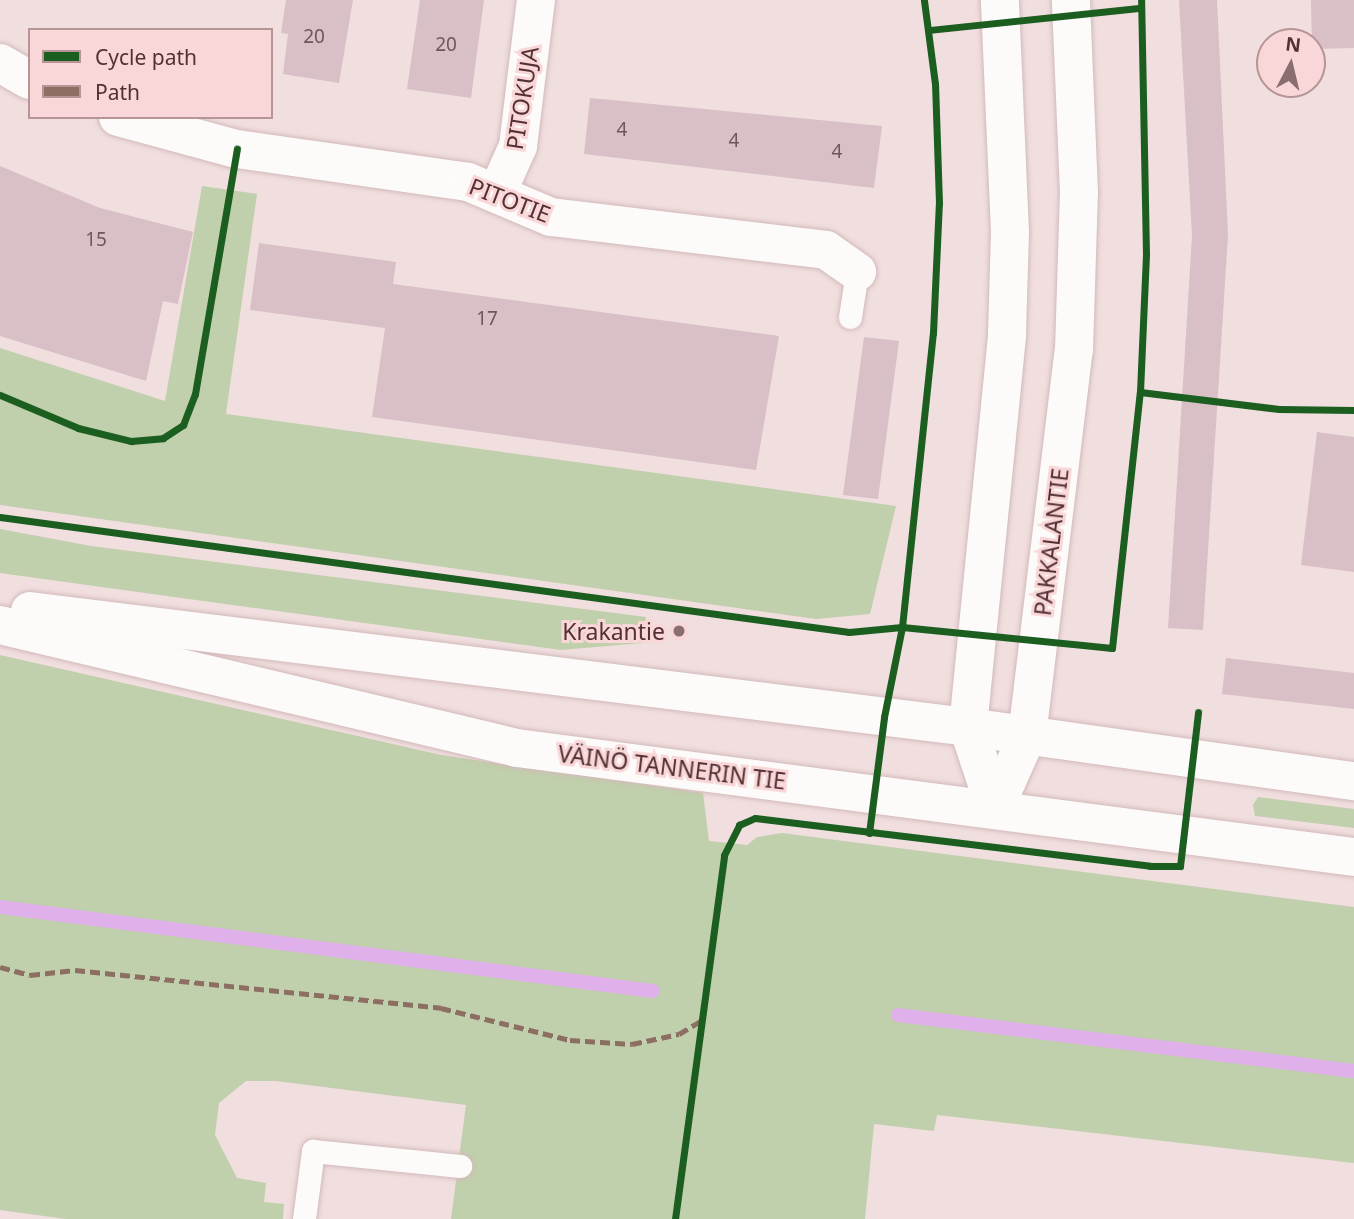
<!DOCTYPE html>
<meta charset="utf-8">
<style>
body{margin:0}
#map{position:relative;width:1354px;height:1219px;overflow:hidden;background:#f1dedf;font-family:"Noto Sans",sans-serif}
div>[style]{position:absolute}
.green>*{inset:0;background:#c0cfac}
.stream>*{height:14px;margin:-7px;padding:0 7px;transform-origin:7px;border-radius:7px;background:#dfb0ea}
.building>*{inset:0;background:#d8c0c6}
.roads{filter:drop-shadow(0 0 2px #d2b9ba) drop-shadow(0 0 2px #d2b9ba)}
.service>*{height:23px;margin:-11.5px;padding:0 11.5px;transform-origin:11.5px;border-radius:11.5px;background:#fdfafa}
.minor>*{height:38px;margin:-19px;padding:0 19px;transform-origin:19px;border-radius:19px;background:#fdfafa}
.tertiary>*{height:38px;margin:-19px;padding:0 19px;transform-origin:19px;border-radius:19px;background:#fdfafa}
.secondary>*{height:38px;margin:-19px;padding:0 19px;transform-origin:19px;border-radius:19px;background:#fdfafa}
.quiet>*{height:5px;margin-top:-2.5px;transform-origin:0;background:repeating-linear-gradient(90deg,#8d6e63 0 10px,transparent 0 15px)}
.cycleway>*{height:7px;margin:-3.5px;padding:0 3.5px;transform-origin:3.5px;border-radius:3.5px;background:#1b5e20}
.dots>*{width:19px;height:19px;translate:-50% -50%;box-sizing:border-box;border:4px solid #f9d6d7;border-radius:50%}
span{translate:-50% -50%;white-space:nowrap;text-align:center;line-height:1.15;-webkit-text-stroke:6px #f9d6d7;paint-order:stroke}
.number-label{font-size:19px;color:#745558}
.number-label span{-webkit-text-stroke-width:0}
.street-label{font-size:23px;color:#533133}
.poi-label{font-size:23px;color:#533133}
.right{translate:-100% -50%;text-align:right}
.legend{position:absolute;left:28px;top:28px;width:245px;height:91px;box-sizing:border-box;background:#f9d6d7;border:2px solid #b79495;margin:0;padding:9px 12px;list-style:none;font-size:21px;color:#533133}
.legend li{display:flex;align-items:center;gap:14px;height:35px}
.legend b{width:35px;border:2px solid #b79495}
.north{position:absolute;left:1256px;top:28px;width:70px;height:70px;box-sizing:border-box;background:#f9d6d7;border:2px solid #b79495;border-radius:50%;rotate:7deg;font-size:19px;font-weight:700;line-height:28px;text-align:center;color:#533133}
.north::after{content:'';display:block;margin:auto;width:24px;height:32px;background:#8a6e6f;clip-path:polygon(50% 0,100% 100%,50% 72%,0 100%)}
</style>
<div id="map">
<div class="green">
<i style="clip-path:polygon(202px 186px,257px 194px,226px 414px,896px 506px,870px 614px,816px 619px,0 505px,0 348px,165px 401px)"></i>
<i style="clip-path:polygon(0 529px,91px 546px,646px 617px,642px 643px,561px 650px,0 573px)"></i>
<i style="clip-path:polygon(0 655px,441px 755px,703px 793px,709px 841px,747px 845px,757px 837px,782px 833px,1354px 907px,1354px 1163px,937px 1115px,934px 1131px,874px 1124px,865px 1219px,451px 1219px,466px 1105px,276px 1081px,246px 1081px,219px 1103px,215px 1135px,237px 1178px,266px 1183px,264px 1202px,284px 1204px,283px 1219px,66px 1219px,0 1210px)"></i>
<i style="clip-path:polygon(1258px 797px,1354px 809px,1354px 828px,1255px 816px,1253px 805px)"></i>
</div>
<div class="stream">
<i style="left:0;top:907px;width:658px;rotate:7.33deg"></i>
<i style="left:898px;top:1015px;width:459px;rotate:7deg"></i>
</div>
<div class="building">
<i style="clip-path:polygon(286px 0,353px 0,339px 83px,283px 74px,288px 34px,281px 33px)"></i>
<i style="clip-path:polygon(420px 0,484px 0,471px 98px,407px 89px)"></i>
<i style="clip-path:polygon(1179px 0,1217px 0,1228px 235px,1203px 630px,1168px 628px,1192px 236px)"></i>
<i style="clip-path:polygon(1311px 0,1354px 0,1354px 48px,1312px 49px)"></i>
<i style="clip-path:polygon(590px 98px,882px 126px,874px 188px,584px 154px)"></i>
<i style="clip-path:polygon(0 166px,100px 208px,193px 232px,178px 304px,163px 301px,146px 381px,0 336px)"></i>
<i style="clip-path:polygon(259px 243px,396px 262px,393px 284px,779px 336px,756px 470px,372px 417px,385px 328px,250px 310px)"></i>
<i style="clip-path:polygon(864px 337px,899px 341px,878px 499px,843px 495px)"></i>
<i style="clip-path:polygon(1317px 432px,1354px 437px,1354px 572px,1301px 565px)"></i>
<i style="clip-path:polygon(1226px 658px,1354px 673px,1354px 709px,1222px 694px)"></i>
</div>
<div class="roads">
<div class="service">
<i style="left:850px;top:317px;width:46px;rotate:-81.2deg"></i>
<i style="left:304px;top:1219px;width:69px;rotate:-82.5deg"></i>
<i style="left:313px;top:1151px;width:148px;rotate:5.8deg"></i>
</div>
<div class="minor">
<i style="left:0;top:63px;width:34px;rotate:30deg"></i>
<i style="left:118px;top:117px;width:123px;rotate:15.1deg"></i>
<i style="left:237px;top:149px;width:233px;rotate:8.1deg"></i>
<i style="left:468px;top:182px;width:90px;rotate:22.9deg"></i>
<i style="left:551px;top:217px;width:277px;rotate:6.8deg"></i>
<i style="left:826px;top:250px;width:38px;rotate:35deg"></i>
<i style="left:497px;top:193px;width:51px;rotate:-65.9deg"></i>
<i style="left:518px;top:146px;width:147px;rotate:-83deg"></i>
</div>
<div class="tertiary">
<i style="left:995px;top:808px;width:79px;rotate:-66deg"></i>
<i style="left:1027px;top:736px;width:389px;rotate:-83.1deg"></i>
<i style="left:1074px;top:350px;width:157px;rotate:-88.2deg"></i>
<i style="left:1079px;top:193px;width:193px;rotate:-92.4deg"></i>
<i style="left:995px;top:808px;width:85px;rotate:-108.4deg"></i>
<i style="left:968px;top:727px;width:396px;rotate:-84.3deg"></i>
<i style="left:1007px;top:333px;width:101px;rotate:-88.3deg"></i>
<i style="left:1010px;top:232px;width:232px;rotate:-92.5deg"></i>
</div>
<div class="secondary">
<i style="left:30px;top:611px;width:945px;rotate:7.05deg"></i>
<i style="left:968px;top:727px;width:390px;rotate:8deg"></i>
<i style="left:0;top:625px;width:531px;rotate:13.38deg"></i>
<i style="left:517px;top:748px;width:844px;rotate:7.42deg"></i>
</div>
</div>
<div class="quiet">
<i style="left:0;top:967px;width:31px;rotate:15deg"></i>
<i style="left:30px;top:975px;width:45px;rotate:-6.3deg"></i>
<i style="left:75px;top:970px;width:368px;rotate:5.9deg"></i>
<i style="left:441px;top:1008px;width:133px;rotate:13.9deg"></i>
<i style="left:570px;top:1040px;width:62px;rotate:3.7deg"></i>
<i style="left:632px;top:1044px;width:48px;rotate:-12deg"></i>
<i style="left:679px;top:1034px;width:26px;rotate:-31deg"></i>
</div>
<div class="cycleway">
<i style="left:929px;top:30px;width:212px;rotate:-6deg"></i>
<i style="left:1140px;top:392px;width:140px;rotate:7deg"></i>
<i style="left:1279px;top:409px;width:75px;rotate:0.8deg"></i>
<i style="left:0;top:395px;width:85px;rotate:22.9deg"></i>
<i style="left:78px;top:428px;width:55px;rotate:13.8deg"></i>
<i style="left:131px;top:441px;width:32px;rotate:-5deg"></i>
<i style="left:163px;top:438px;width:24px;rotate:-33deg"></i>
<i style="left:183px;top:425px;width:33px;rotate:-69deg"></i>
<i style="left:195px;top:394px;width:249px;rotate:-80.3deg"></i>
<i style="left:0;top:517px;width:857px;rotate:7.71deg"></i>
<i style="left:849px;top:632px;width:53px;rotate:-5.4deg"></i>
<i style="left:902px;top:627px;width:211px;rotate:5.7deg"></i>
<i style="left:1112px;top:648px;width:258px;rotate:-83.8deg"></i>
<i style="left:1140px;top:392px;width:138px;rotate:-87.5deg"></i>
<i style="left:1146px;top:254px;width:254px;rotate:-91.1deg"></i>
<i style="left:869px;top:833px;width:117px;rotate:-82.6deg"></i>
<i style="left:884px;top:717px;width:92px;rotate:-78.7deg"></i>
<i style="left:902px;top:627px;width:296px;rotate:-84deg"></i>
<i style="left:933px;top:333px;width:130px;rotate:-87.4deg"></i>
<i style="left:939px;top:203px;width:119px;rotate:-91.9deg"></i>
<i style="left:935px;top:84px;width:85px;rotate:-97.5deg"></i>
<i style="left:675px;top:1219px;width:367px;rotate:-82.3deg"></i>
<i style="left:724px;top:855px;width:34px;rotate:-63deg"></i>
<i style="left:739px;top:825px;width:17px;rotate:-24deg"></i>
<i style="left:755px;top:818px;width:398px;rotate:6.9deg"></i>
<i style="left:1150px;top:866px;width:30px"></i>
<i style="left:1180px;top:866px;width:155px;rotate:-83.3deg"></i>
</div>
<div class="dots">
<i style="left:679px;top:631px;background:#8a6e6f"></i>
</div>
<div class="number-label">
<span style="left:314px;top:37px">20</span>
<span style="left:446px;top:45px">20</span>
<span style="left:622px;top:130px">4</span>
<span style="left:734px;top:141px">4</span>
<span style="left:837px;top:152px">4</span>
<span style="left:96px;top:240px">15</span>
<span style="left:487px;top:319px">17</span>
</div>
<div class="street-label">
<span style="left:522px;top:98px;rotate:-81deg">PITOKUJA</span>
<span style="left:510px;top:200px;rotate:21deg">PITOTIE</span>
<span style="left:1051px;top:542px;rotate:-83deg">PAKKALANTIE</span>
<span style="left:672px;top:767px;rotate:7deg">VÄINÖ TANNERIN TIE</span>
</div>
<div class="poi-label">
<span class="right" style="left:665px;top:631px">Krakantie</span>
</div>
<ul class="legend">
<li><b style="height:9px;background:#1b5e20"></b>Cycle path</li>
<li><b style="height:9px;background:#8d6e63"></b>Path</li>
</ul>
<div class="north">N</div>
</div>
